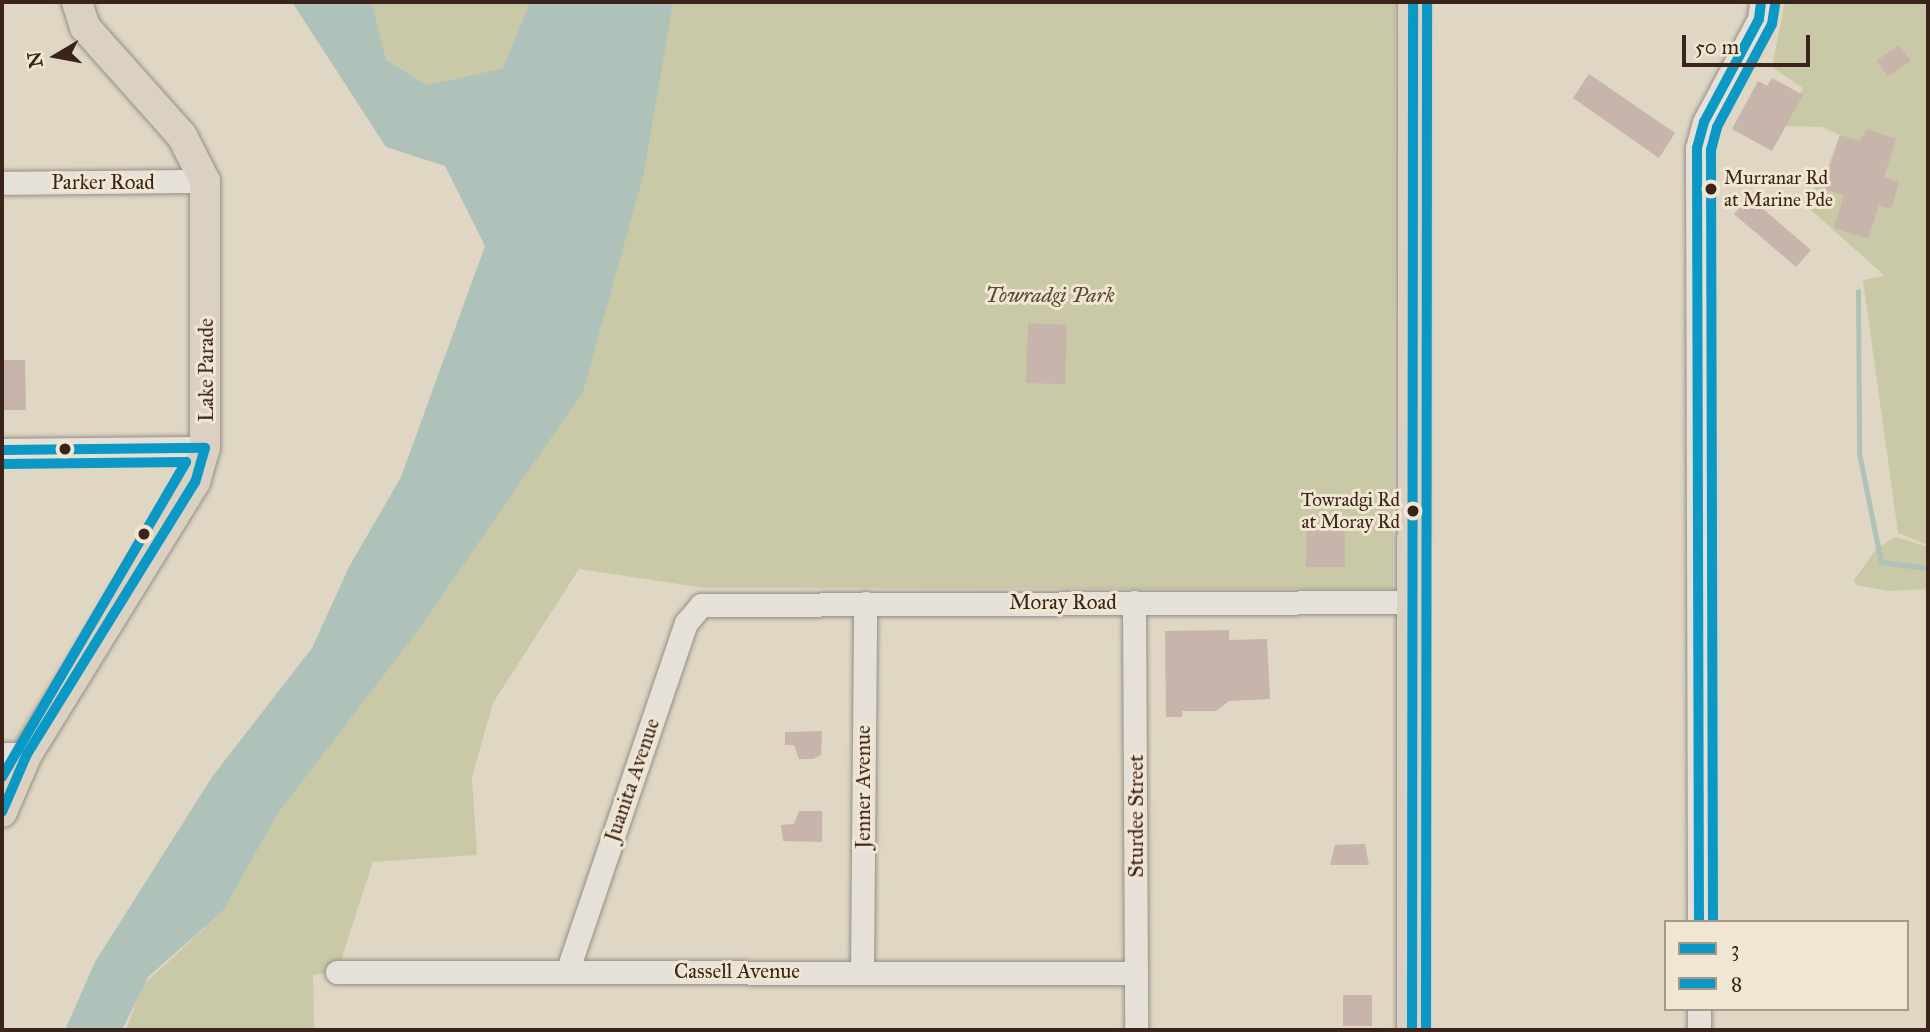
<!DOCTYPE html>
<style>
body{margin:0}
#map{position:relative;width:1930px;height:1032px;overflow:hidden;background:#dfd6c4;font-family:"IM FELL Great Primer",serif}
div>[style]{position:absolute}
.green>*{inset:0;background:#c9c9a7}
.water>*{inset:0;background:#aec2ba}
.stream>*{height:5px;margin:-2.5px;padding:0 2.5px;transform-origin:2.5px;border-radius:2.5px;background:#aec2ba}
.building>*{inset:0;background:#c7b4aa}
.roads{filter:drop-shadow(0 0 2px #968e83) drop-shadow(0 0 2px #968e83)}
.minor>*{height:23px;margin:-11.5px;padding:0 11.5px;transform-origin:11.5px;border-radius:11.5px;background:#e6e1d8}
.major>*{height:30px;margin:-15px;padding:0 15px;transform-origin:15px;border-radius:15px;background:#dad1c3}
.bus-1>*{height:10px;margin:-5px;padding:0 5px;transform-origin:5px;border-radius:5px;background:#0c98c4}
.bus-2>*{height:10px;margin:-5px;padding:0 5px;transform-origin:5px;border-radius:5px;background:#0c98c4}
.dots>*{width:19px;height:19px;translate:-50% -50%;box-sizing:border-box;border:4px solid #f1e6d2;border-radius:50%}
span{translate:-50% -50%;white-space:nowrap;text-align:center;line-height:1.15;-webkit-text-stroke:6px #f1e6d2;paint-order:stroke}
.bus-label{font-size:19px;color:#3a231a}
.left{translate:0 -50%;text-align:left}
.right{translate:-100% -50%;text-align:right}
.street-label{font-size:21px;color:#3a231a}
.park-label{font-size:21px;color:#594a37;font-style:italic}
.frame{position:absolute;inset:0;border:4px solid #3a231a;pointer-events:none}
.legend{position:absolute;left:1664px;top:920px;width:245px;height:91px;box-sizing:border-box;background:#f1e6d2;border:2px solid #a89888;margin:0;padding:9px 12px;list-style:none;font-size:21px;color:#3a231a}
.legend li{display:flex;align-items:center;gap:14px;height:35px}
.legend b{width:35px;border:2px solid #a89888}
.north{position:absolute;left:21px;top:21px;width:70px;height:70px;-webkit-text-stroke:5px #f1e6d2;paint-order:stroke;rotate:260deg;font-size:19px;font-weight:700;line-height:28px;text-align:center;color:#3a231a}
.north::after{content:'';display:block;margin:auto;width:24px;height:32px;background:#3a231a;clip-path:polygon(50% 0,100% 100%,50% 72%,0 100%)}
.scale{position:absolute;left:1682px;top:35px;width:128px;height:32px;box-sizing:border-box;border:4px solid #3a231a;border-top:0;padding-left:9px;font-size:21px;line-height:24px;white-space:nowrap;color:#3a231a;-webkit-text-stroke:5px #f1e6d2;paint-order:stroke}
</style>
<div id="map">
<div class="green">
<i style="clip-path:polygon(372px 2px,530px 2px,503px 68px,427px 85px,386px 60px)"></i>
<i style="clip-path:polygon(667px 2px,1395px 2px,1393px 589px,705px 588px,579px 569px,493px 703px,472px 777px,477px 855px,373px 862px,337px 972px,313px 975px,314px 1030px,126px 1030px,142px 986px,223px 911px,278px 813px)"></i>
<i style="clip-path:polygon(1785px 2px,1928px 2px,1928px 545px,1898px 533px,1863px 280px,1885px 276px,1803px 203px,1825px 174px,1840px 135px,1822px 127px,1786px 126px,1803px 88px,1772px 67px)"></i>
<i style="clip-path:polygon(1896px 537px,1928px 547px,1928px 589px,1889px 591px,1856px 585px,1854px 580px,1877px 548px)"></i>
</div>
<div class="water">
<i style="clip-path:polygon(292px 2px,372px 2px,386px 60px,427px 85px,503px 68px,530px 2px,673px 2px,644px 173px,583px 392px,416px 633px,278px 813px,223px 911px,148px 977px,122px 1030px,65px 1030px,95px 962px,212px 777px,312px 648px,349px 567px,401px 477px,485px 246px,445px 166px,386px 147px)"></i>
</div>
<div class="stream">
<i style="left:1858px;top:291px;width:162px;rotate:89.6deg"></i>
<i style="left:1859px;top:453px;width:111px;rotate:78.6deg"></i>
<i style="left:1881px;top:562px;width:47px;rotate:7.3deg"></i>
</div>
<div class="building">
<i style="clip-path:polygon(1899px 45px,1911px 61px,1888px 76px,1876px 61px)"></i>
<i style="clip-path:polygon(1589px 74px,1675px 133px,1659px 158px,1573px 98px)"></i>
<i style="clip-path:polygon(1772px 78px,1803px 95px,1772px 151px,1732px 129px,1758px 81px,1767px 86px)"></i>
<i style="clip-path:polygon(1867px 129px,1896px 139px,1884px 177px,1899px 182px,1891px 209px,1879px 205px,1868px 239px,1834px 228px,1844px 195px,1823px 189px,1840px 135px,1859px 141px)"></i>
<i style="clip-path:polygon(1749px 197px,1811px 250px,1796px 267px,1734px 214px)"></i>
<i style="clip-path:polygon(1028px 323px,1067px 325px,1065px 384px,1026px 383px)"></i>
<i style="clip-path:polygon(2px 360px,25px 360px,26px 410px,2px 410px)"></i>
<i style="clip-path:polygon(1307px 530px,1345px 530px,1345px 567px,1306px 567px)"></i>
<i style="clip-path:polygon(1229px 630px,1229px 640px,1267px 639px,1270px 699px,1229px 701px,1216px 711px,1182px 711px,1182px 717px,1166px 717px,1165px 631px)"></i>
<i style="clip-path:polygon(822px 731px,821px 755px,813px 759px,799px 759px,794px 745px,785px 745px,785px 732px)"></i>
<i style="clip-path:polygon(799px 811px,822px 811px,822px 842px,783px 841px,781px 825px,794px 824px)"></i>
<i style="clip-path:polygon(1365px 844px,1369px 865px,1330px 865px,1335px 845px)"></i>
<i style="clip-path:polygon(1343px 995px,1372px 995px,1372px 1026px,1343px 1026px)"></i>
</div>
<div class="roads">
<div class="minor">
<i style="left:2px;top:183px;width:203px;rotate:-0.6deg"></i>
<i style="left:2px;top:450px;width:203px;rotate:-0.6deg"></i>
<i style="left:1134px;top:602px;width:428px;rotate:89.7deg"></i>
<i style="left:2px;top:754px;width:25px"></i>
<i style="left:1699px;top:922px;width:774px;rotate:-90.15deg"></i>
<i style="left:1697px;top:148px;width:27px;rotate:-75deg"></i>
<i style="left:1704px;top:122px;width:117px;rotate:-61.9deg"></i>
<i style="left:1759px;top:19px;width:17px;rotate:-83deg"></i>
<i style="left:862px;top:971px;width:368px;rotate:-89.5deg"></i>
<i style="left:337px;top:972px;width:799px;rotate:0.07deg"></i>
<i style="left:567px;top:972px;width:369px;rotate:-71.2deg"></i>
<i style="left:686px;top:623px;width:23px;rotate:-50deg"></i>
<i style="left:701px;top:605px;width:712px;rotate:-0.24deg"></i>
<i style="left:1699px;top:1030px;width:21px;rotate:-90deg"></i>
</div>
<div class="major">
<i style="left:2px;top:812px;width:63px;rotate:-66.7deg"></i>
<i style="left:27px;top:754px;width:320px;rotate:-58.3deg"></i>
<i style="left:195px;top:482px;width:35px;rotate:-74deg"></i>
<i style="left:205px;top:448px;width:267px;rotate:-90deg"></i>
<i style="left:205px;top:181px;width:51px;rotate:-117.1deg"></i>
<i style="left:182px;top:136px;width:146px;rotate:-131.7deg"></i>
<i style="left:85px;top:27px;width:26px;rotate:-108deg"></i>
<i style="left:1412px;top:1030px;width:1028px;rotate:-89.94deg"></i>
</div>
</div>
<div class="bus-1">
<i style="left:2px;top:450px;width:203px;rotate:-0.6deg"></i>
<i style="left:205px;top:448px;width:35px;rotate:106deg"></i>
<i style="left:195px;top:482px;width:320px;rotate:121.7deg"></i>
<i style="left:27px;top:754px;width:63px;rotate:113.3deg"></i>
<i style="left:1699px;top:922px;width:774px;rotate:-90.15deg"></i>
<i style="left:1697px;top:148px;width:27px;rotate:-75deg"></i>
<i style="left:1704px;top:122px;width:117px;rotate:-61.9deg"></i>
<i style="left:1759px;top:19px;width:17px;rotate:-83deg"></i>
<i style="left:1412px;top:1030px;width:1028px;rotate:-89.94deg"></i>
</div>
<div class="bus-2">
<i style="left:2px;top:777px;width:365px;rotate:-59.7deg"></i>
<i style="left:186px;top:462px;width:184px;rotate:179.4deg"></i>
<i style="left:1713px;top:922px;width:772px;rotate:-90.15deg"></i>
<i style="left:1711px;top:150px;width:24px;rotate:-75deg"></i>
<i style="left:1717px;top:127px;width:117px;rotate:-61.9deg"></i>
<i style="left:1772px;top:24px;width:20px;rotate:-81deg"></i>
<i style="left:1426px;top:1030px;width:1028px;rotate:-89.94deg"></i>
</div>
<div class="dots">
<i style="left:1711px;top:189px;background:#3a231a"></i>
<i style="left:65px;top:449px;background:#3a231a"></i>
<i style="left:1413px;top:511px;background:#3a231a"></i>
<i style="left:144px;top:534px;background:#3a231a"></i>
</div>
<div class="bus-label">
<span class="left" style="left:1724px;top:189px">Murranar Rd<br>at Marine Pde</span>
<span class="right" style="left:1400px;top:511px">Towradgi Rd<br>at Moray Rd</span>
</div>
<div class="street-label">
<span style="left:103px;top:182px">Parker Road</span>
<span style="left:206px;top:370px;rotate:-90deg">Lake Parade</span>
<span style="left:1063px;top:602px">Moray Road</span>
<span style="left:632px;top:780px;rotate:-71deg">Juanita Avenue</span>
<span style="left:863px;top:787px;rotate:-90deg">Jenner Avenue</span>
<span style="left:1136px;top:816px;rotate:-90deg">Sturdee Street</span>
<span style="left:737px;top:971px">Cassell Avenue</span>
</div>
<div class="park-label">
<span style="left:1050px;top:295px">Towradgi Park</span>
</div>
<div class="frame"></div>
<ul class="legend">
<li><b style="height:9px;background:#0c98c4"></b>3</li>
<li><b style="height:9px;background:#0c98c4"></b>8</li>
</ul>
<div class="north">N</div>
<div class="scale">50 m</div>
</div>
